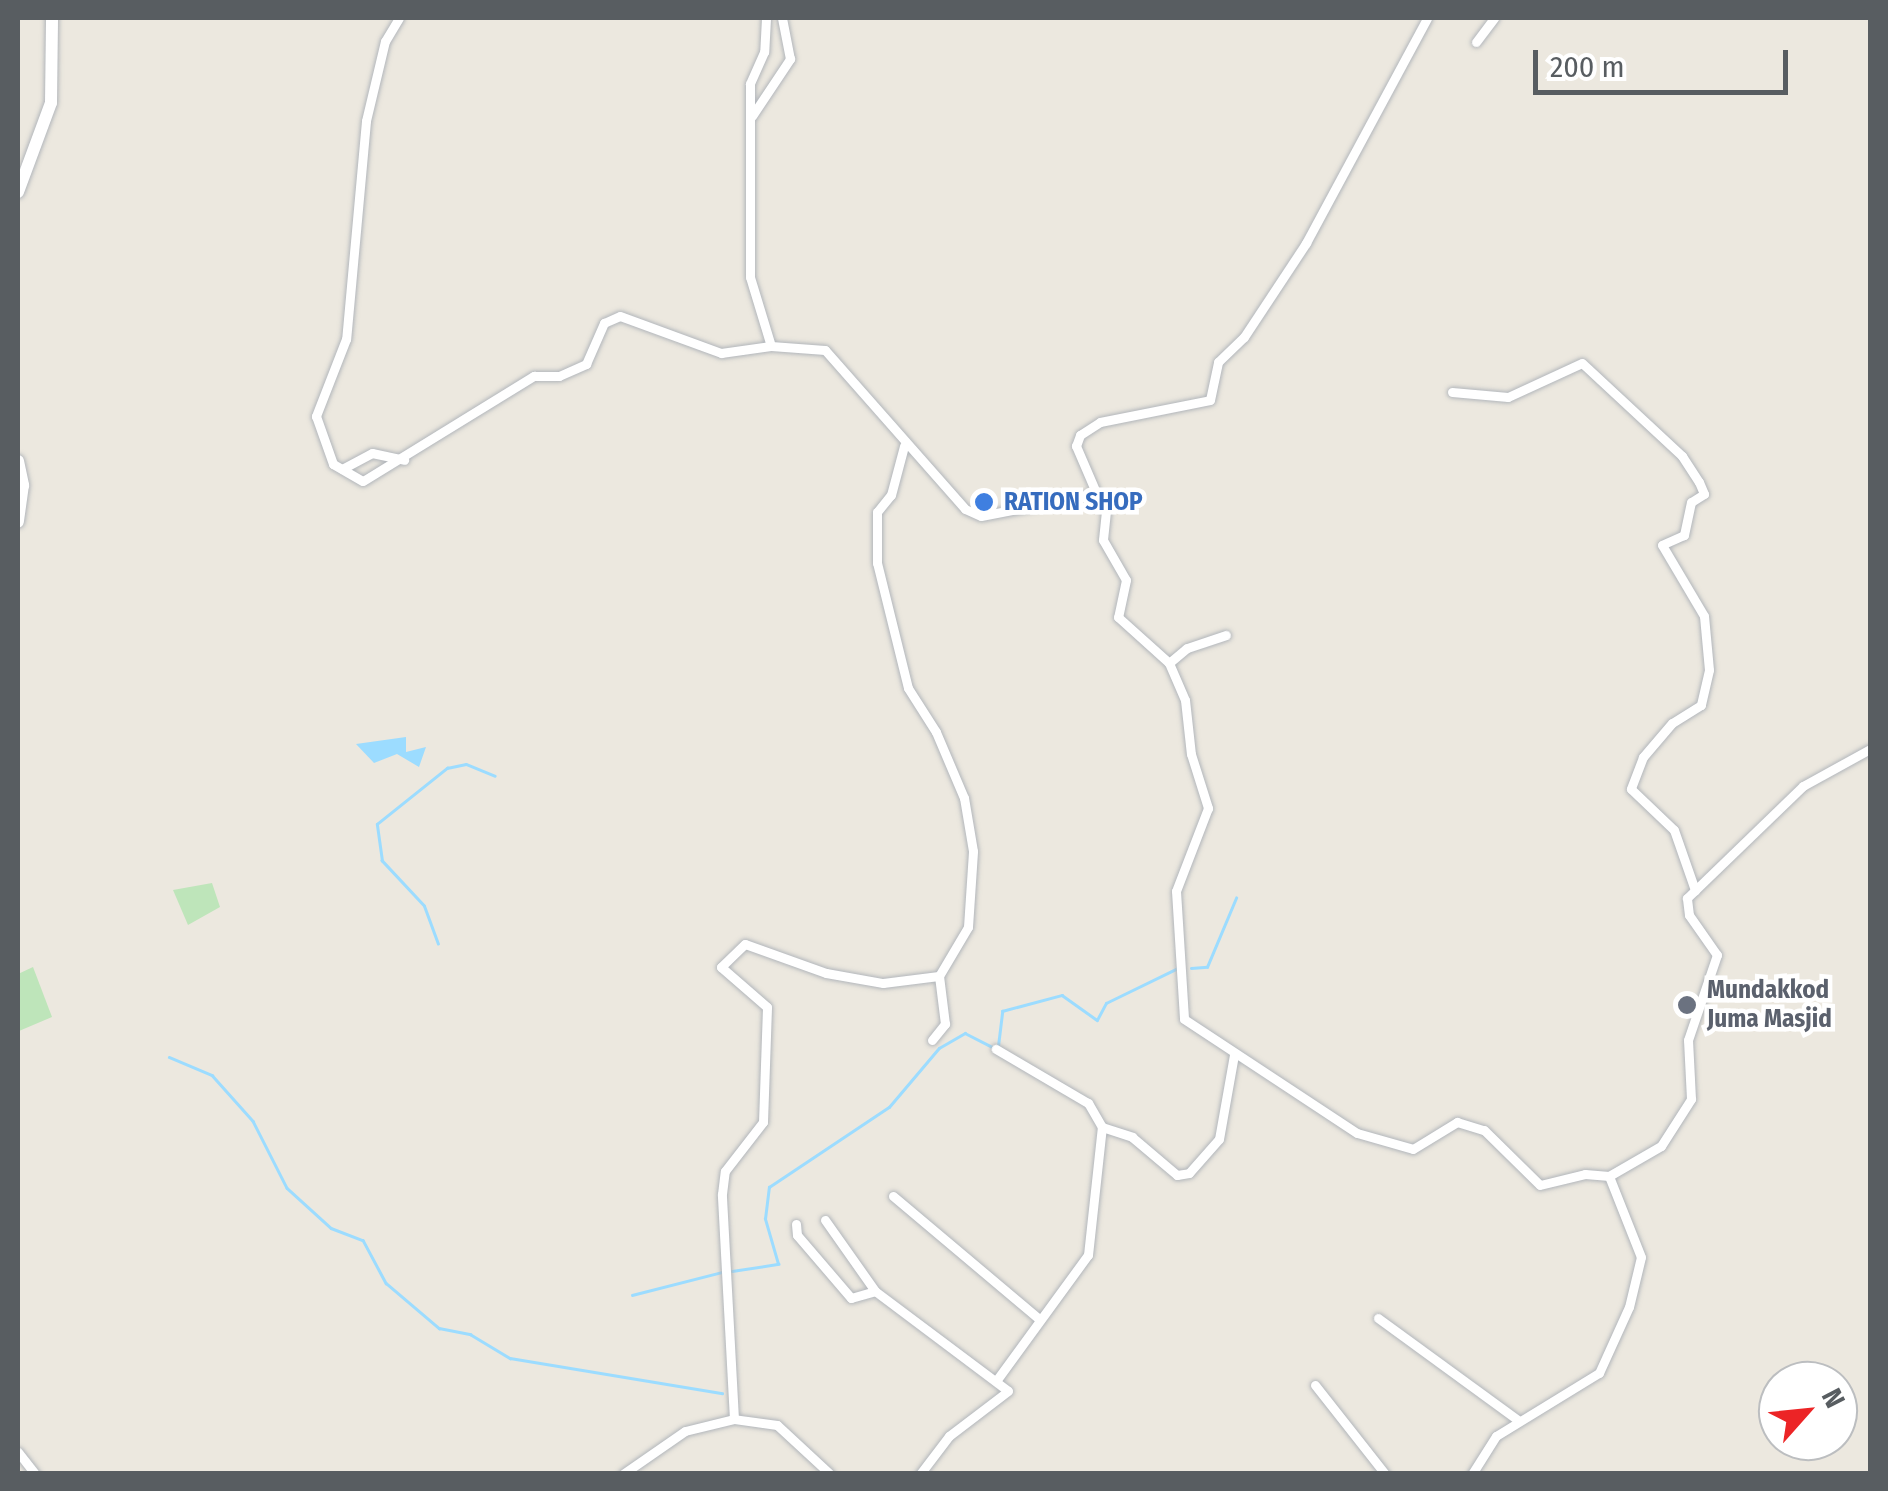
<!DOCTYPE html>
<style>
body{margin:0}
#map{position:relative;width:1888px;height:1491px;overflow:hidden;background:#ece8df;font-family:"Fira Sans Condensed",sans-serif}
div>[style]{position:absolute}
.green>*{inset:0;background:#bee5ba}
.water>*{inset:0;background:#9cdcff}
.stream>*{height:2.5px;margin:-1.25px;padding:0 1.25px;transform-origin:1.25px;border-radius:1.25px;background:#9cdcff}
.roads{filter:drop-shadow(0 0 2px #b2b6bb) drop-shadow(0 0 2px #b2b6bb)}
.minor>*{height:9px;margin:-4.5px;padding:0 4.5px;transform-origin:4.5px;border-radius:4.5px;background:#fff}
.secondary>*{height:12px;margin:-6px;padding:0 6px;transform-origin:6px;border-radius:6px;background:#fff}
.dots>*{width:28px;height:28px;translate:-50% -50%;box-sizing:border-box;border:5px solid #fff;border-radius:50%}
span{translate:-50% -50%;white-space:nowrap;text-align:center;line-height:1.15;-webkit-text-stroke:9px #fff;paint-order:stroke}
.shop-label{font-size:25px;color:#366cbe;font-weight:700}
.left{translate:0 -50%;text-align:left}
.worship-label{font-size:25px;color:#5b616d;font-weight:700}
.frame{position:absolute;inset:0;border:20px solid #585d61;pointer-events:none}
.north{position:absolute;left:1758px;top:1361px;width:100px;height:100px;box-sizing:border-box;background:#fff;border:2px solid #bcbec0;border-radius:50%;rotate:63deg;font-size:28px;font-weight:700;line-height:40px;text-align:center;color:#585d61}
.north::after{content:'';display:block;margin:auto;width:35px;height:45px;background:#ec2426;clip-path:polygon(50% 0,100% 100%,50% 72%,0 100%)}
.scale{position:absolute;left:1533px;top:50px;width:255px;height:45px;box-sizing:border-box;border:5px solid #585d61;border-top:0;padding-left:12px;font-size:30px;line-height:35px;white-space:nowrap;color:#585d61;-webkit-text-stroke:8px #fff;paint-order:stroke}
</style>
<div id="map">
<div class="green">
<i style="clip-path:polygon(212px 883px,220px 907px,188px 925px,173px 890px)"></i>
<i style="clip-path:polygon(33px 967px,52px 1017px,19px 1031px,18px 974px)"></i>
</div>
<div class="water">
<i style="clip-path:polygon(406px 737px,406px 752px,426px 747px,419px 767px,397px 754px,374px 763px,356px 744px)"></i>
</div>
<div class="stream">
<i style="left:438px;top:944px;width:40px;rotate:-110.2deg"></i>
<i style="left:424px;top:906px;width:62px;rotate:-133deg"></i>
<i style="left:382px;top:861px;width:37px;rotate:-98deg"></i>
<i style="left:377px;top:824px;width:90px;rotate:-38.7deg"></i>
<i style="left:447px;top:768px;width:19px;rotate:-12deg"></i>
<i style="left:466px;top:764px;width:31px;rotate:22deg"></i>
<i style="left:1191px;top:968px;width:16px;rotate:-4deg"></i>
<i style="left:1207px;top:967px;width:75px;rotate:-67.2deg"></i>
<i style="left:998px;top:1046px;width:35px;rotate:-83deg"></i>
<i style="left:1002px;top:1011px;width:62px;rotate:-14.9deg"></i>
<i style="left:1062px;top:995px;width:43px;rotate:35.5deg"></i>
<i style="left:1097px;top:1020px;width:19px;rotate:-62deg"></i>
<i style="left:1106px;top:1003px;width:78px;rotate:-25.9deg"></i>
<i style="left:169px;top:1057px;width:47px;rotate:22.7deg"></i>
<i style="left:212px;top:1075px;width:62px;rotate:48.3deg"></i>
<i style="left:253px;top:1121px;width:75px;rotate:63.1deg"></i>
<i style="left:287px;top:1188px;width:59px;rotate:42.3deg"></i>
<i style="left:331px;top:1228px;width:34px;rotate:21deg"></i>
<i style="left:363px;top:1240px;width:49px;rotate:61.9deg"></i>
<i style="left:386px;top:1283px;width:70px;rotate:40.3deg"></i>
<i style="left:439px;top:1328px;width:32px;rotate:11deg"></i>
<i style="left:470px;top:1334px;width:47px;rotate:31deg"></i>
<i style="left:510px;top:1358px;width:215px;rotate:9.4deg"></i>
<i style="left:732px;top:1271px;width:47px;rotate:-8.7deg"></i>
<i style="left:778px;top:1264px;width:47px;rotate:-106.1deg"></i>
<i style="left:765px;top:1219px;width:32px;rotate:-83deg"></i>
<i style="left:769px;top:1187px;width:144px;rotate:-33.7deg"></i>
<i style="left:889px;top:1107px;width:77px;rotate:-49.7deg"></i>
<i style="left:939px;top:1048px;width:30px;rotate:-30deg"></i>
<i style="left:965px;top:1033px;width:30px;rotate:27deg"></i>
<i style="left:632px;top:1295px;width:93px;rotate:-14.3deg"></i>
</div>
<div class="roads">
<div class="minor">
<i style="left:399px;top:18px;width:27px;rotate:121deg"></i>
<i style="left:385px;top:41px;width:82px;rotate:103.4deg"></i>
<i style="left:366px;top:121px;width:219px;rotate:95.2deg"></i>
<i style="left:346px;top:339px;width:83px;rotate:111.3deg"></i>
<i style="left:316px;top:416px;width:51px;rotate:70.5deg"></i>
<i style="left:333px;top:464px;width:34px;rotate:30deg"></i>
<i style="left:363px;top:481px;width:201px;rotate:-31.6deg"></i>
<i style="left:534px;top:376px;width:25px"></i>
<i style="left:559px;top:376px;width:30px;rotate:-24deg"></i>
<i style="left:586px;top:364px;width:45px;rotate:-66.3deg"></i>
<i style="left:604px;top:323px;width:17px;rotate:-24deg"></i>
<i style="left:620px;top:316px;width:108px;rotate:20.1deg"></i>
<i style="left:721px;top:353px;width:50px;rotate:-8deg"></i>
<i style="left:766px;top:18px;width:34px;rotate:93deg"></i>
<i style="left:764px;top:52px;width:35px;rotate:114deg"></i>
<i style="left:750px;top:84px;width:193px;rotate:90deg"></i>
<i style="left:750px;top:277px;width:72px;rotate:73.1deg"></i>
<i style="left:771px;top:346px;width:54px;rotate:4.2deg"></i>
<i style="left:825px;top:350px;width:212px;rotate:48.6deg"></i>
<i style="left:965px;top:509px;width:17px;rotate:24deg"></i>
<i style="left:981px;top:516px;width:110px;rotate:-11deg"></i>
<i style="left:1089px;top:495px;width:23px;rotate:43deg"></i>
<i style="left:1106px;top:511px;width:29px;rotate:96deg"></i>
<i style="left:1103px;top:540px;width:46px;rotate:60.1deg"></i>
<i style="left:1126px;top:580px;width:38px;rotate:102deg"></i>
<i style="left:1118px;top:617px;width:69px;rotate:42deg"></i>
<i style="left:1169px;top:663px;width:40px;rotate:66.6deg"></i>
<i style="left:1185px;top:700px;width:54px;rotate:83.7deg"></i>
<i style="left:1191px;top:754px;width:57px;rotate:72.5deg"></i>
<i style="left:1208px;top:808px;width:89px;rotate:111.1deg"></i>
<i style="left:1176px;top:891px;width:128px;rotate:86.4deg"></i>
<i style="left:1184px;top:1019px;width:207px;rotate:33.4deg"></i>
<i style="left:1357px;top:1133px;width:58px;rotate:15.9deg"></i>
<i style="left:1413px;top:1149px;width:52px;rotate:-31.5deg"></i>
<i style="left:1457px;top:1122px;width:28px;rotate:17deg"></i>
<i style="left:1484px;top:1130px;width:78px;rotate:44.5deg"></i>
<i style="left:1540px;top:1185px;width:46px;rotate:-13.7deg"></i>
<i style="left:1585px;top:1174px;width:24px;rotate:5deg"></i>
<i style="left:1476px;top:42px;width:30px;rotate:-53deg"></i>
<i style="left:752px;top:116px;width:69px;rotate:-56.3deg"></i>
<i style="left:790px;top:59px;width:42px;rotate:-101deg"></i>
<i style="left:1452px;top:392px;width:56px;rotate:5.1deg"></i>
<i style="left:1508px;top:397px;width:81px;rotate:-24.7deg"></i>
<i style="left:1582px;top:363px;width:137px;rotate:42.9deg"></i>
<i style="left:1682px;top:456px;width:31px;rotate:57deg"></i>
<i style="left:1699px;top:482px;width:13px;rotate:67deg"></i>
<i style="left:1704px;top:494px;width:15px;rotate:148deg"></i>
<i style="left:1691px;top:502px;width:34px;rotate:102deg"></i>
<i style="left:1684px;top:535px;width:24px;rotate:156deg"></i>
<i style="left:1662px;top:545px;width:82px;rotate:59.4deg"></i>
<i style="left:1704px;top:616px;width:54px;rotate:84.7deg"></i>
<i style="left:1709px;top:670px;width:36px;rotate:103deg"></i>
<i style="left:1701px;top:705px;width:34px;rotate:148deg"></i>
<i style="left:1672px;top:723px;width:45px;rotate:130.5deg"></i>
<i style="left:1643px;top:757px;width:34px;rotate:111deg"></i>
<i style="left:1631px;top:789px;width:59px;rotate:43.6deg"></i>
<i style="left:1674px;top:830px;width:64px;rotate:70.7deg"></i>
<i style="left:342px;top:469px;width:34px;rotate:-28deg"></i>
<i style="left:372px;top:453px;width:33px;rotate:12deg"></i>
<i style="left:1098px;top:497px;width:56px;rotate:-113.3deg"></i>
<i style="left:1076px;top:446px;width:12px;rotate:-70deg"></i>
<i style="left:1080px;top:435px;width:24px;rotate:-33deg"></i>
<i style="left:1100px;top:422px;width:112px;rotate:-11.3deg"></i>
<i style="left:1210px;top:400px;width:39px;rotate:-78deg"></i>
<i style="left:1218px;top:362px;width:36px;rotate:-44deg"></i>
<i style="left:1244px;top:337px;width:113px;rotate:-56.6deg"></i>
<i style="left:1306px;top:243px;width:255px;rotate:-61.7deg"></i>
<i style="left:1169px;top:663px;width:23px;rotate:-40deg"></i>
<i style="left:1187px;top:648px;width:41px;rotate:-18.4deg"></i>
<i style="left:932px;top:1040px;width:21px;rotate:-51deg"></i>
<i style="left:945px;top:1024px;width:48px;rotate:-97.1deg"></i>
<i style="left:1102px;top:1127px;width:32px;rotate:18deg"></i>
<i style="left:1132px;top:1137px;width:59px;rotate:40.2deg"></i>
<i style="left:1177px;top:1175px;width:12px;rotate:-9deg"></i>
<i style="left:1189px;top:1173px;width:45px;rotate:-48.6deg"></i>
<i style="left:1219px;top:1139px;width:85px;rotate:-79.9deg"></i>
<i style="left:893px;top:1196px;width:191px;rotate:40.1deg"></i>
<i style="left:825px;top:1220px;width:87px;rotate:54.8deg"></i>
<i style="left:796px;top:1224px;width:11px;rotate:85deg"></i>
<i style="left:797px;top:1235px;width:83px;rotate:49.4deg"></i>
<i style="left:851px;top:1298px;width:25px;rotate:-16deg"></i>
<i style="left:875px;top:1291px;width:166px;rotate:36.9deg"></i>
<i style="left:1008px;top:1391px;width:74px;rotate:142.7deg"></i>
<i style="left:949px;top:1436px;width:48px;rotate:127.3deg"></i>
<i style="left:1378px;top:1318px;width:173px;rotate:36.1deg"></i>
<i style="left:996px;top:1381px;width:156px;rotate:-53.9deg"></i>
<i style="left:1088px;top:1255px;width:129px;rotate:-83.8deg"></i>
<i style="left:1102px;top:1127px;width:28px;rotate:-120deg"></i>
<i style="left:1088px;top:1103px;width:107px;rotate:-149.6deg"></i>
<i style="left:1315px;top:1385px;width:113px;rotate:51.8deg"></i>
<i style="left:18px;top:1452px;width:28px;rotate:52deg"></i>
<i style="left:623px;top:1474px;width:75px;rotate:-34.7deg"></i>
<i style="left:685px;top:1431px;width:50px;rotate:-13.8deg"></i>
<i style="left:830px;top:1474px;width:72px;rotate:-137.2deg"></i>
<i style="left:777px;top:1425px;width:43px;rotate:-172.1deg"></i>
<i style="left:734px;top:1419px;width:225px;rotate:-93.1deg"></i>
<i style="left:722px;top:1194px;width:23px;rotate:-83deg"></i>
<i style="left:725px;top:1171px;width:62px;rotate:-52.2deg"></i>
<i style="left:763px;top:1122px;width:115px;rotate:-88deg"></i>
<i style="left:767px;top:1007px;width:61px;rotate:-139deg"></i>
<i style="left:721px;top:967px;width:33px;rotate:-44deg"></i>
<i style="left:745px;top:944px;width:86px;rotate:19.7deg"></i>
<i style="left:826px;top:973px;width:58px;rotate:10deg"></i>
<i style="left:883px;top:983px;width:56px;rotate:-7.1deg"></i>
<i style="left:939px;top:976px;width:57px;rotate:-59.4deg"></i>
<i style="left:968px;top:927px;width:76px;rotate:-86.2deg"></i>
<i style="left:973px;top:851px;width:54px;rotate:-99.6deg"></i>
<i style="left:964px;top:798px;width:72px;rotate:-113deg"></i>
<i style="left:936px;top:732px;width:52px;rotate:-122.5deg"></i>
<i style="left:908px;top:688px;width:129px;rotate:-103.9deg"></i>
<i style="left:877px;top:563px;width:51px;rotate:-90deg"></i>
<i style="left:877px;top:512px;width:22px;rotate:-51deg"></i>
<i style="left:891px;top:495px;width:51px;rotate:-75.1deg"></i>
<i style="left:1472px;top:1474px;width:45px;rotate:-57.7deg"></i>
<i style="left:1496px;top:1436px;width:121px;rotate:-31.5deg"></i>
<i style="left:1599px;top:1373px;width:72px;rotate:-65.6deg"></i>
<i style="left:1629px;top:1307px;width:51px;rotate:-76.5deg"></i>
<i style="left:1641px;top:1257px;width:87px;rotate:-111.6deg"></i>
<i style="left:1609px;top:1176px;width:60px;rotate:-30deg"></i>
<i style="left:1661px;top:1146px;width:56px;rotate:-57.4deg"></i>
<i style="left:1691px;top:1099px;width:59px;rotate:-92.9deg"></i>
<i style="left:1688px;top:1040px;width:90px;rotate:-71.2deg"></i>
<i style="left:1717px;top:955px;width:49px;rotate:-125deg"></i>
<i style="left:1689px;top:915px;width:17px;rotate:-97deg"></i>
<i style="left:1687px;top:898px;width:161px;rotate:-44deg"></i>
<i style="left:1803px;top:786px;width:77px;rotate:-28.9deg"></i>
</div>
<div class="secondary">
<i style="left:18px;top:192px;width:95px;rotate:-69.7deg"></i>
<i style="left:51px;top:103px;width:85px;rotate:-89.3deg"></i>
<i style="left:18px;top:461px;width:25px;rotate:78deg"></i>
<i style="left:23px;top:485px;width:37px;rotate:98deg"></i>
</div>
</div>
<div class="dots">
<i style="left:984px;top:502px;background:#3f7fe0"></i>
<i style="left:1687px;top:1005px;background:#6b7280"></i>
</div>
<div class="shop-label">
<span class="left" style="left:1004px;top:502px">RATION SHOP</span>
</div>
<div class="worship-label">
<span class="left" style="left:1707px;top:1005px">Mundakkod<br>Juma Masjid</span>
</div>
<div class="frame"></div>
<div class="north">N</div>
<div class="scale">200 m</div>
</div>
